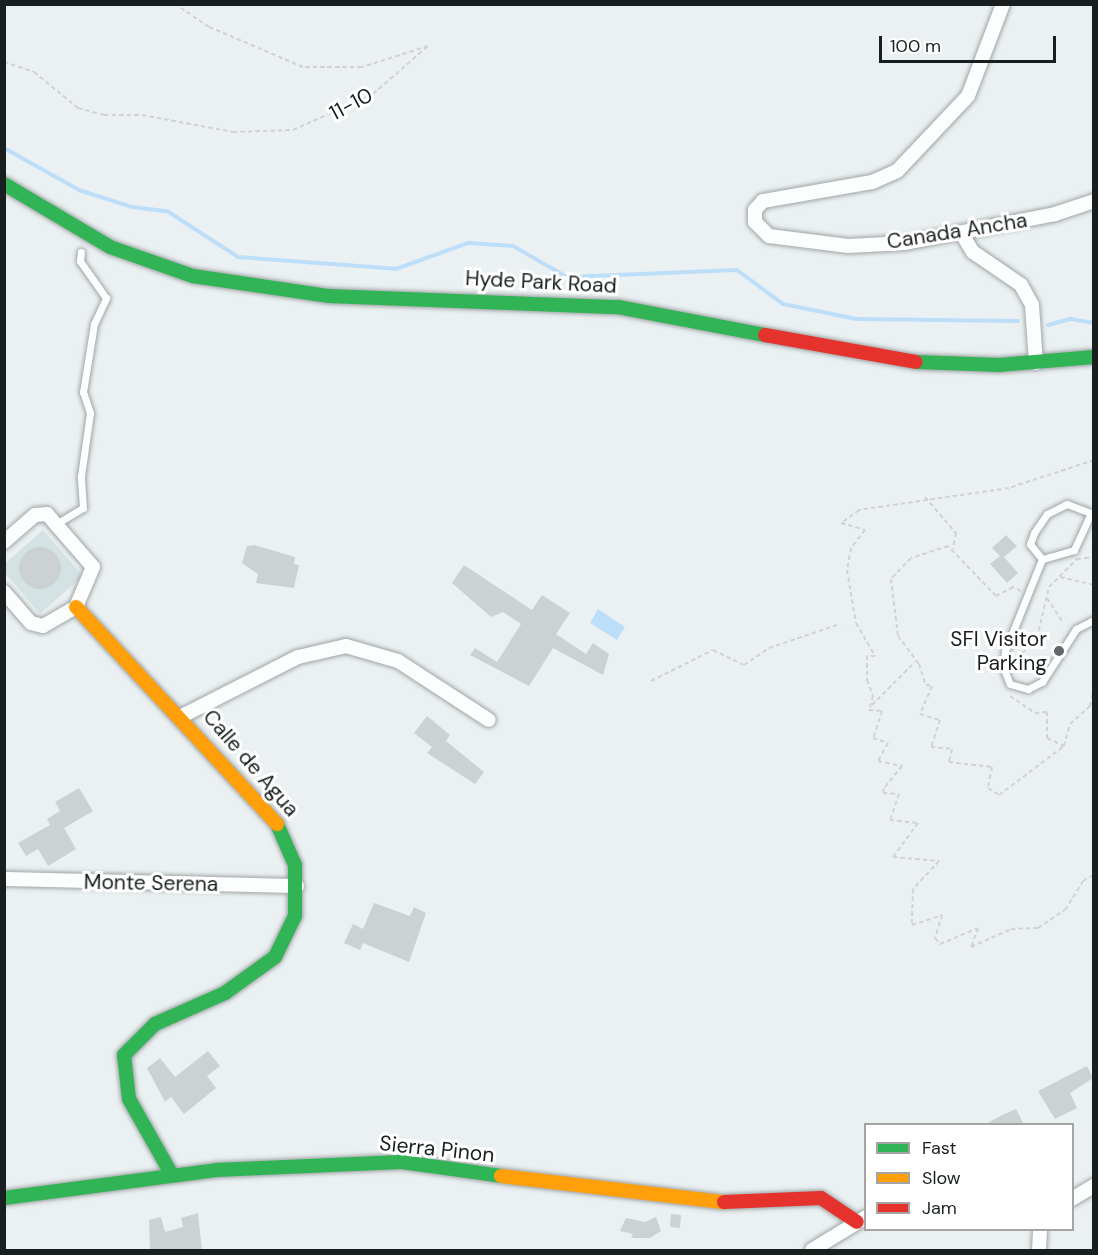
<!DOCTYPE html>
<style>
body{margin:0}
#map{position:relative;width:1098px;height:1255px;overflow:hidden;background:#ebf1f2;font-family:"DM Sans",sans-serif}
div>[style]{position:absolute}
.built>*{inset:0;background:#d5e2e3}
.water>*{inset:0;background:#bddef8}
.stream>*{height:4px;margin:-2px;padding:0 2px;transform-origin:2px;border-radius:2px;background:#bddef8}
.building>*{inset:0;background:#ccd1d1}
.round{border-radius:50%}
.path>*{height:2px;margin-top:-1px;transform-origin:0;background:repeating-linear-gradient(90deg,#d1d3d3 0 4.5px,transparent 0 7.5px)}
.roads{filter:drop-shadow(0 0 2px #a0a5a6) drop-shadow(0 0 2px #a0a5a6)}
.lane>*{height:7px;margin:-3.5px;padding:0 3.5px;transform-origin:3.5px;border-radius:3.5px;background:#fcfdfd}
.street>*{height:14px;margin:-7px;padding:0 7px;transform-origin:7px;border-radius:7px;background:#fcfdfd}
.fast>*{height:14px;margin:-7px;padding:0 7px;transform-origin:7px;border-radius:7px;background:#30b455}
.slow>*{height:14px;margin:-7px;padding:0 7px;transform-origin:7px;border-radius:7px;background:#ff9f0a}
.jam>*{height:14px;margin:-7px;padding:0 7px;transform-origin:7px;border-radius:7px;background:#e5322d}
.dots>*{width:16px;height:16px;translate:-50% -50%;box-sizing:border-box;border:3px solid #fff;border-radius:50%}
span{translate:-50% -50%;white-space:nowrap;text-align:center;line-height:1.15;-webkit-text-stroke:6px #fff;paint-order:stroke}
.street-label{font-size:21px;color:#191e1e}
.poi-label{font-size:21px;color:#191e1e}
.right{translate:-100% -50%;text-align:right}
.frame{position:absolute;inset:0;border:6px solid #191e1e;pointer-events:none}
.legend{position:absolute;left:864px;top:1123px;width:210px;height:108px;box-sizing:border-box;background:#fff;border:2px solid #a3a5a5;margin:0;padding:8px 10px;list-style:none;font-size:18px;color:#191e1e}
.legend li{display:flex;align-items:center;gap:12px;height:30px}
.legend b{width:30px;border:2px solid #a3a5a5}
.scale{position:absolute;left:879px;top:36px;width:177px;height:27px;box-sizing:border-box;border:3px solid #191e1e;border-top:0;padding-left:8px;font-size:18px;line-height:21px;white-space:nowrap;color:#191e1e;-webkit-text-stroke:4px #fff;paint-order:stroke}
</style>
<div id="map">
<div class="built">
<i style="clip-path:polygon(43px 530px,83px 576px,40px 614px,5px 573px,4px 564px)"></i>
</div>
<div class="water">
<i style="clip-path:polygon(598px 609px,625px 627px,617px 640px,590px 623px)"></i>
</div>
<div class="stream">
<i style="left:4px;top:148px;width:86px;rotate:29.2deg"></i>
<i style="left:79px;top:190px;width:56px;rotate:17.8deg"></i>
<i style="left:132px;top:207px;width:35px;rotate:7deg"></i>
<i style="left:167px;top:211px;width:85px;rotate:32.9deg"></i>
<i style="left:238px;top:257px;width:158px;rotate:4.3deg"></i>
<i style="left:396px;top:269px;width:77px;rotate:-19.9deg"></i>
<i style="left:468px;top:243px;width:45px;rotate:3.8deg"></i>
<i style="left:513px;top:246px;width:62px;rotate:29.9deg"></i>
<i style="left:567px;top:277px;width:170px;rotate:-2.4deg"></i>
<i style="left:737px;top:270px;width:57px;rotate:36.5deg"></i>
<i style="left:783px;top:304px;width:75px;rotate:11.6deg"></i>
<i style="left:856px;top:319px;width:162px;rotate:0.7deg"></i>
<i style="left:1048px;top:325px;width:24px;rotate:-15deg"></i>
<i style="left:1071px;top:319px;width:23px;rotate:10deg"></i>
</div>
<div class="building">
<i style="clip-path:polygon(1006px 535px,1017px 546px,1004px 557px,1018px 573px,1007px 583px,990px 564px,1000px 556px,992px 548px)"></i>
<i style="clip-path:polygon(254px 545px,295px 557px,294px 564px,299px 565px,294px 588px,256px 583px,258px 574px,242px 563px,247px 546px)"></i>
<i class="round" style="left:19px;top:547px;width:42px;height:42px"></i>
<i style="clip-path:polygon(464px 565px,532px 610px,542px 595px,570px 613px,556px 634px,586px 654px,593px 643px,609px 654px,603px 675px,553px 648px,529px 686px,470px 655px,475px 648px,497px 662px,521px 624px,503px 612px,491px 617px,452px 583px)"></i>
<i style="clip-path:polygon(427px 716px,450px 735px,446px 741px,484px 772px,475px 784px,427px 753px,432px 747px,414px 733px)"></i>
<i style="clip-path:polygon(79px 788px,93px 811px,64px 828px,76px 849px,48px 866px,38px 849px,26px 856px,18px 843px,50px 825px,47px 819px,60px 811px,55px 802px)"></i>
<i style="clip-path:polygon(374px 903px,410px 916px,414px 907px,426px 913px,409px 962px,363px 943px,360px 950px,344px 943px,353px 924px,363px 929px)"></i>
<i style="clip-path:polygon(208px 1051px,220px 1066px,207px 1076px,216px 1088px,184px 1114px,171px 1097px,165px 1102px,147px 1068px,160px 1058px,175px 1077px)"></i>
<i style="clip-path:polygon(1087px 1066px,1093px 1078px,1070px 1093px,1077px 1108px,1055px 1119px,1038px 1091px)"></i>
<i style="clip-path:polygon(1016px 1109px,1024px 1125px,984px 1125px,1000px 1116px)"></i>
<i style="clip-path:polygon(198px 1213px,202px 1251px,150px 1251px,149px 1220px,161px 1217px,165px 1232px,183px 1227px,181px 1218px)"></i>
<i style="clip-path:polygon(671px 1214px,681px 1215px,680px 1228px,670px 1227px)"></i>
<i style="clip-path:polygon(656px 1217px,661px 1231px,650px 1238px,631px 1238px,633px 1234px,620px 1231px,626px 1218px,645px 1222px)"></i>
</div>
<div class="path">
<i style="left:4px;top:62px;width:32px;rotate:18deg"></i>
<i style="left:34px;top:72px;width:57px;rotate:39.3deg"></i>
<i style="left:78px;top:108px;width:27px;rotate:15deg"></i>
<i style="left:104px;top:115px;width:38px"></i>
<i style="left:142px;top:115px;width:93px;rotate:10.6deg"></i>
<i style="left:233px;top:132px;width:60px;rotate:-1.9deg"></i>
<i style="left:293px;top:130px;width:88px;rotate:-24.2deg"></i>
<i style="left:373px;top:94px;width:73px;rotate:-41.1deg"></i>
<i style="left:428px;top:46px;width:69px;rotate:162.3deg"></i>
<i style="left:362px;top:67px;width:59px;rotate:180deg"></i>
<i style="left:303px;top:67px;width:102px;rotate:-156.9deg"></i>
<i style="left:209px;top:27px;width:41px;rotate:-145.9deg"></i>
<i style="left:1094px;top:460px;width:89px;rotate:161.8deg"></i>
<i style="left:1009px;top:488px;width:152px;rotate:171.7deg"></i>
<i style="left:859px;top:510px;width:22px;rotate:144deg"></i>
<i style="left:841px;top:523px;width:25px;rotate:16deg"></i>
<i style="left:865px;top:530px;width:23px;rotate:128deg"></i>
<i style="left:851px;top:548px;width:22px;rotate:100deg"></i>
<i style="left:847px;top:570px;width:54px;rotate:80.4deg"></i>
<i style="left:856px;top:623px;width:38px;rotate:60deg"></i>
<i style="left:875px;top:656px;width:8px;rotate:180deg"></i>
<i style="left:867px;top:656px;width:24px;rotate:90deg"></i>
<i style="left:867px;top:680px;width:17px;rotate:69deg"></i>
<i style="left:873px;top:696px;width:15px;rotate:106deg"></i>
<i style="left:869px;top:710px;width:13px;rotate:4deg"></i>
<i style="left:882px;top:711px;width:28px;rotate:108deg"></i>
<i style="left:873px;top:738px;width:16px;rotate:18deg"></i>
<i style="left:888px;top:743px;width:21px;rotate:119deg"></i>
<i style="left:878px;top:761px;width:25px;rotate:12deg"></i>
<i style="left:902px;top:766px;width:28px;rotate:129deg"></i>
<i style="left:884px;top:788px;width:5px;rotate:101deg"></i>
<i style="left:883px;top:793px;width:16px;rotate:4deg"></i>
<i style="left:899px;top:794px;width:28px;rotate:109deg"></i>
<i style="left:890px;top:820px;width:28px;rotate:6deg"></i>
<i style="left:918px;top:823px;width:42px;rotate:126.3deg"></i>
<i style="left:893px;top:857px;width:46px;rotate:5deg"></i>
<i style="left:939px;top:861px;width:38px;rotate:133deg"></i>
<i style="left:913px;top:889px;width:36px;rotate:92deg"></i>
<i style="left:912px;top:925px;width:32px;rotate:-18deg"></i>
<i style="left:942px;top:915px;width:24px;rotate:107deg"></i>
<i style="left:935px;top:938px;width:8px;rotate:50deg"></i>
<i style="left:940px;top:944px;width:41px;rotate:-22.8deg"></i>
<i style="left:978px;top:928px;width:20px;rotate:110deg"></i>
<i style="left:971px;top:947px;width:44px;rotate:-24.2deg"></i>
<i style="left:1011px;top:929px;width:27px;rotate:-2deg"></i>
<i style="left:1038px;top:928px;width:32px;rotate:-34deg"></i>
<i style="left:1065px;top:910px;width:34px;rotate:-58deg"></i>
<i style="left:1083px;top:881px;width:13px;rotate:-29deg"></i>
<i style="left:925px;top:497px;width:48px;rotate:49.3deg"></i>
<i style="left:956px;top:533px;width:16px;rotate:101deg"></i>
<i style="left:1060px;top:577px;width:35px;rotate:13deg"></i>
<i style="left:1021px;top:591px;width:9px;rotate:-153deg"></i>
<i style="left:1013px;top:587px;width:19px;rotate:152deg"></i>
<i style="left:996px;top:596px;width:69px;rotate:-133.8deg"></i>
<i style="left:948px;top:546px;width:39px;rotate:162deg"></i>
<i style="left:911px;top:558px;width:29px;rotate:134deg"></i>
<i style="left:891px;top:579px;width:57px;rotate:83deg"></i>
<i style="left:898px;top:636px;width:35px;rotate:53deg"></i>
<i style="left:919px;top:664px;width:22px;rotate:72deg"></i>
<i style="left:926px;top:685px;width:6px;rotate:9deg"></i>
<i style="left:932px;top:686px;width:30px;rotate:113deg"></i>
<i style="left:920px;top:714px;width:21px;rotate:17deg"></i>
<i style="left:940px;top:720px;width:28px;rotate:108deg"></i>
<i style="left:931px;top:747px;width:21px;rotate:5deg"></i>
<i style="left:952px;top:749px;width:13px;rotate:103deg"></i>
<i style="left:949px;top:762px;width:43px;rotate:6.6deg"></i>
<i style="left:992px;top:767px;width:21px;rotate:101deg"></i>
<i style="left:988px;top:788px;width:13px;rotate:32deg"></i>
<i style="left:999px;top:795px;width:81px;rotate:-37deg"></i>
<i style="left:1064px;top:746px;width:23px;rotate:-75deg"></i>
<i style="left:1070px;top:724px;width:27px;rotate:-42deg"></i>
<i style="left:1090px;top:706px;width:19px;rotate:-78deg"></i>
<i style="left:1047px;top:598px;width:27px;rotate:57deg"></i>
<i style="left:1012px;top:664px;width:36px;rotate:-46deg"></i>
<i style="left:1037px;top:638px;width:52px;rotate:-76.8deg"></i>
<i style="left:1049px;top:587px;width:40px;rotate:-45deg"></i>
<i style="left:1077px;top:559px;width:17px;rotate:-7deg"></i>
<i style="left:651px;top:681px;width:69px;rotate:-26.6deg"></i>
<i style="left:713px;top:650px;width:34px;rotate:26deg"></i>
<i style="left:744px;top:665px;width:30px;rotate:-34deg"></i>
<i style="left:769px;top:648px;width:75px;rotate:-18.7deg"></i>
<i style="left:1010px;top:696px;width:30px;rotate:34deg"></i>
<i style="left:1035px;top:713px;width:12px;rotate:-5deg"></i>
<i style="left:1047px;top:712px;width:26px;rotate:90deg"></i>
<i style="left:1047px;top:738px;width:19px;rotate:25deg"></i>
<i style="left:872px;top:705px;width:61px;rotate:-45deg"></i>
</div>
<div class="roads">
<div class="lane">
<i style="left:1067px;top:504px;width:26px;rotate:21deg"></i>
<i style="left:1091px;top:513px;width:41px;rotate:114.7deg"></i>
<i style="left:1074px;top:550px;width:33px;rotate:164deg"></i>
<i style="left:1042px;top:559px;width:19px;rotate:-129deg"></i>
<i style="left:1030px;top:544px;width:12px;rotate:-70deg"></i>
<i style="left:1034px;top:533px;width:23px;rotate:-56deg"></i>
<i style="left:1047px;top:514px;width:22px;rotate:-27deg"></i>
<i style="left:56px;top:524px;width:31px;rotate:-31deg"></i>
<i style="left:83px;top:508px;width:32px;rotate:-94deg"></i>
<i style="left:81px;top:476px;width:64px;rotate:-81.9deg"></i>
<i style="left:90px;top:413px;width:22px;rotate:-108deg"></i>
<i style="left:83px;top:392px;width:69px;rotate:-80.8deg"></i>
<i style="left:94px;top:324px;width:29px;rotate:-65deg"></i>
<i style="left:106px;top:298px;width:45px;rotate:-125.1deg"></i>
<i style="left:80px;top:261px;width:9px;rotate:-84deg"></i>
<i style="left:1042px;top:559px;width:99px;rotate:111.9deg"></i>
<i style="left:1005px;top:651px;width:16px;rotate:97deg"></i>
<i style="left:1003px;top:667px;width:18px;rotate:68deg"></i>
<i style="left:1010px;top:684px;width:19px;rotate:16deg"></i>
<i style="left:1028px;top:689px;width:16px;rotate:-27deg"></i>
<i style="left:1042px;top:682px;width:63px;rotate:-57.3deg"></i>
<i style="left:1076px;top:629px;width:20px;rotate:-27deg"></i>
</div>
<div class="street">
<i style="left:1003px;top:4px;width:98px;rotate:110.8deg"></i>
<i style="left:968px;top:96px;width:103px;rotate:133.4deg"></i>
<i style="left:897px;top:171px;width:27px;rotate:156deg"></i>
<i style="left:872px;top:182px;width:111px;rotate:170.1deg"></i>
<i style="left:763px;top:201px;width:12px;rotate:132deg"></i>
<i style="left:755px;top:210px;width:12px;rotate:90deg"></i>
<i style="left:755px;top:222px;width:20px;rotate:45deg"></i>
<i style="left:769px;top:236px;width:80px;rotate:7.2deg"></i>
<i style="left:848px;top:246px;width:57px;rotate:-3deg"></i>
<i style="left:905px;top:243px;width:153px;rotate:-10.9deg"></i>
<i style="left:1055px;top:214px;width:41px;rotate:-18.4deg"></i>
<i style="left:962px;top:234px;width:21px;rotate:59deg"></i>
<i style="left:973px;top:252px;width:58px;rotate:34.5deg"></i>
<i style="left:1021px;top:285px;width:23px;rotate:61deg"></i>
<i style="left:1032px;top:305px;width:58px;rotate:86.1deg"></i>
<i style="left:4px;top:542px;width:41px;rotate:-41.1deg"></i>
<i style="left:35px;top:515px;width:12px;rotate:-5deg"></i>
<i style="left:47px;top:514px;width:70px;rotate:49deg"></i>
<i style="left:93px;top:567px;width:43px;rotate:113deg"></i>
<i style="left:76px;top:607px;width:38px;rotate:150deg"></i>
<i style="left:43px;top:626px;width:12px;rotate:-166deg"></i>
<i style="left:31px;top:623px;width:41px;rotate:-131.1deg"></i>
<i style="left:182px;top:716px;width:130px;rotate:-27deg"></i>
<i style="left:298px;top:657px;width:49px;rotate:-12.9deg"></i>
<i style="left:346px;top:646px;width:54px;rotate:16.1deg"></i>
<i style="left:398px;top:661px;width:108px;rotate:33deg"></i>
<i style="left:4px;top:879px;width:293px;rotate:1.4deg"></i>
<i style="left:1072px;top:1199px;width:26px;rotate:-31deg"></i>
<i style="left:812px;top:1250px;width:63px;rotate:-31.4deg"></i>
<i style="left:1039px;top:1250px;width:20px;rotate:-87deg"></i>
</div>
<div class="fast">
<i style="left:4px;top:184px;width:123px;rotate:30.7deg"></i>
<i style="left:110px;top:247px;width:88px;rotate:19.3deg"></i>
<i style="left:193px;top:276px;width:136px;rotate:8.4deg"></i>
<i style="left:328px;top:296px;width:290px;rotate:2.2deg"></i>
<i style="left:618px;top:307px;width:150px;rotate:10.8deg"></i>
<i style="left:916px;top:362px;width:83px;rotate:2.1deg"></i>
<i style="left:999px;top:365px;width:95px;rotate:-4.8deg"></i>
<i style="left:172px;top:1175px;width:87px;rotate:-119.5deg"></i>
<i style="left:129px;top:1099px;width:44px;rotate:-96.5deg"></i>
<i style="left:124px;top:1055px;width:44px;rotate:-45deg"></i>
<i style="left:155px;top:1024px;width:77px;rotate:-23.9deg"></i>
<i style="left:225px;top:993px;width:62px;rotate:-35.8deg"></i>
<i style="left:275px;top:957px;width:46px;rotate:-64deg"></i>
<i style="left:295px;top:916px;width:51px;rotate:-90deg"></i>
<i style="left:295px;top:865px;width:45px;rotate:-113.7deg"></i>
<i style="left:4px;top:1198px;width:214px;rotate:-7.5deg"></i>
<i style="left:216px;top:1170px;width:186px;rotate:-2.5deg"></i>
<i style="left:402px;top:1162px;width:100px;rotate:8deg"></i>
</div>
<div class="slow">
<i style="left:76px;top:607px;width:296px;rotate:47.2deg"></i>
<i style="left:501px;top:1176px;width:225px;rotate:6.7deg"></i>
</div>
<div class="jam">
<i style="left:765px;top:335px;width:153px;rotate:10.1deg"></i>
<i style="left:724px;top:1202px;width:97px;rotate:-2.4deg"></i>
<i style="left:821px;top:1198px;width:43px;rotate:33.7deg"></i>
</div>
</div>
<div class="dots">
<i style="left:1059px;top:651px;background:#626868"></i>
</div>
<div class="street-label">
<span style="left:351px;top:104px;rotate:-28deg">11-10</span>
<span style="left:957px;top:231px;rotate:-9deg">Canada Ancha</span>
<span style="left:541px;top:282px;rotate:3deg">Hyde Park Road</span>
<span style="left:251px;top:763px;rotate:49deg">Calle de Agua</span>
<span style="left:151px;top:883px;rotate:1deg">Monte Serena</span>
<span style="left:437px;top:1149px;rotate:6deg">Sierra Pinon</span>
</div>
<div class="poi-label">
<span class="right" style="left:1047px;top:651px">SFI Visitor<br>Parking</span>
</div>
<div class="frame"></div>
<ul class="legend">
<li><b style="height:8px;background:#30b455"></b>Fast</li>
<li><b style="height:8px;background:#ff9f0a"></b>Slow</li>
<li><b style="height:8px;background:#e5322d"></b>Jam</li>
</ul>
<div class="scale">100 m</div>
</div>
